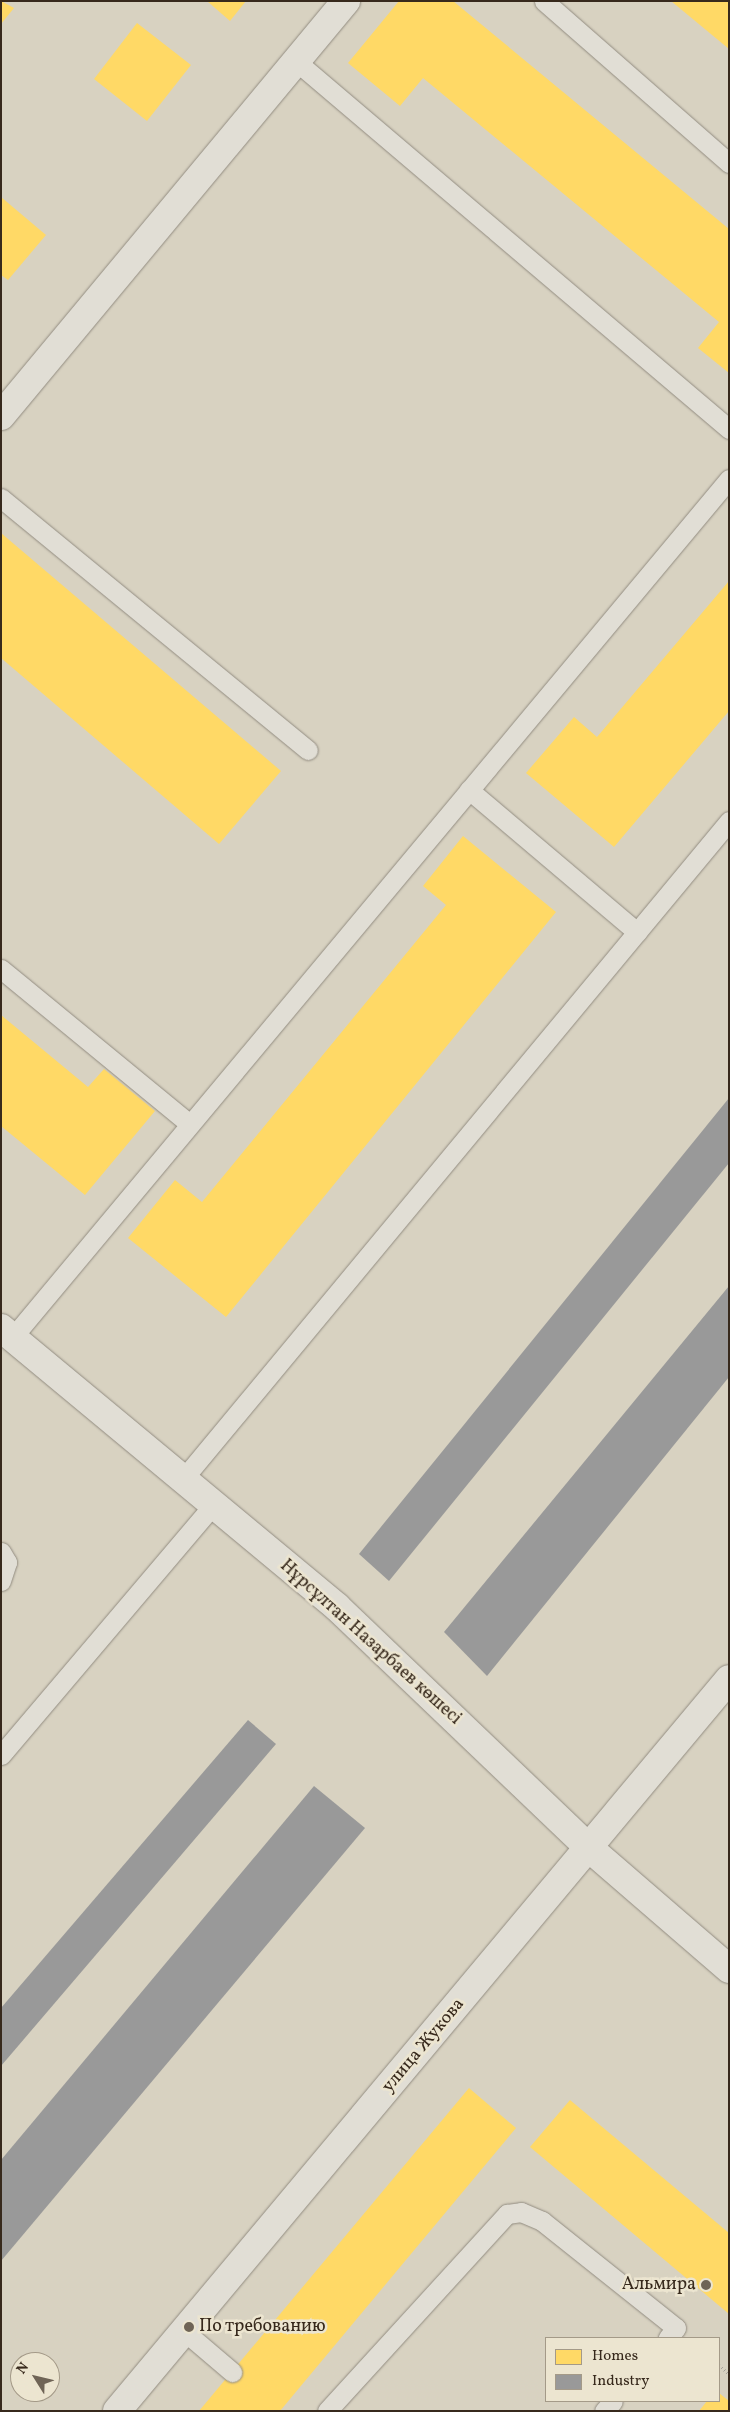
<!DOCTYPE html>
<meta charset="utf-8">
<style>
body{margin:0}
#map{position:relative;width:730px;height:2412px;overflow:hidden;background:#d8d2c1;font-family:Vollkorn,serif}
div>[style]{position:absolute}
.homes>*{inset:0;background:#ffd966}
.industry>*{inset:0;background:#999}
.path>*{height:3px;margin-top:-1.5px;transform-origin:0;background:repeating-linear-gradient(90deg,#a4a098 0 1px,transparent 0 3.5px)}
.roads{filter:drop-shadow(0 0 1px #928c81) drop-shadow(0 0 1px #928c81)}
.lane>*{height:19px;margin:-9.5px;padding:0 9.5px;transform-origin:9.5px;border-radius:9.5px;background:#e1ded5}
.street>*{height:28px;margin:-14px;padding:0 14px;transform-origin:14px;border-radius:14px;background:#e1ded5}
.secondary>*{height:28px;margin:-14px;padding:0 14px;transform-origin:14px;border-radius:14px;background:#e1ded5}
.dots>*{width:14px;height:14px;translate:-50% -50%;box-sizing:border-box;border:2px solid #ece5d0;border-radius:50%}
span{translate:-50% -50%;white-space:nowrap;text-align:center;line-height:1.15;-webkit-text-stroke:5px #ece5d0;paint-order:stroke}
.street-label{font-size:18px;color:#37291c}
.poi-label{font-size:18px;color:#37291c}
.right{translate:-100% -50%;text-align:right}
.left{translate:0 -50%;text-align:left}
.frame{position:absolute;inset:0;border:2px solid #37291c;pointer-events:none}
.legend{position:absolute;left:545px;top:2337px;width:175px;height:65px;box-sizing:border-box;background:#ece5d0;border:1px solid #a49a88;margin:0;padding:6px 9px;list-style:none;font-size:15px;color:#37291c}
.legend li{display:flex;align-items:center;gap:10px;height:25px}
.legend b{width:25px;border:1px solid #a49a88}
.north{position:absolute;left:10px;top:2352px;width:50px;height:50px;box-sizing:border-box;background:#ece5d0;border:1px solid #a49a88;border-radius:50%;rotate:306deg;font-size:14px;font-weight:700;line-height:20px;text-align:center;color:#37291c}
.north::after{content:'';display:block;margin:auto;width:18px;height:22px;background:#6f6456;clip-path:polygon(50% 0,100% 100%,50% 72%,0 100%)}
</style>
<div id="map">
<div class="homes">
<i style="clip-path:polygon(1px 1px,14px 8px,1px 24px)"></i>
<i style="clip-path:polygon(207px 1px,246px 1px,230px 21px)"></i>
<i style="clip-path:polygon(399px 1px,453px 1px,729px 229px,729px 373px,698px 348px,719px 322px,423px 78px,400px 106px,348px 63px)"></i>
<i style="clip-path:polygon(671px 1px,729px 1px,729px 49px)"></i>
<i style="clip-path:polygon(137px 23px,191px 65px,147px 121px,94px 79px)"></i>
<i style="clip-path:polygon(1px 197px,46px 235px,8px 280px,1px 275px)"></i>
<i style="clip-path:polygon(1px 533px,281px 771px,219px 844px,1px 658px)"></i>
<i style="clip-path:polygon(729px 581px,729px 711px,614px 847px,526px 773px,574px 717px,597px 737px)"></i>
<i style="clip-path:polygon(463px 836px,556px 912px,226px 1317px,128px 1238px,175px 1180px,202px 1202px,446px 905px,423px 886px)"></i>
<i style="clip-path:polygon(1px 1015px,88px 1087px,104px 1069px,155px 1111px,85px 1195px,1px 1126px)"></i>
<i style="clip-path:polygon(469px 2088px,516px 2128px,280px 2411px,199px 2411px)"></i>
<i style="clip-path:polygon(570px 2100px,729px 2233px,729px 2314px,530px 2147px)"></i>
<i style="clip-path:polygon(719px 2393px,729px 2401px,729px 2411px,699px 2411px,707px 2401px,719px 2401px)"></i>
</div>
<div class="industry">
<i style="clip-path:polygon(729px 1098px,729px 1163px,389px 1581px,359px 1554px)"></i>
<i style="clip-path:polygon(729px 1286px,729px 1377px,487px 1676px,444px 1632px)"></i>
<i style="clip-path:polygon(248px 1720px,276px 1744px,1px 2066px,1px 2008px)"></i>
<i style="clip-path:polygon(314px 1786px,365px 1828px,1px 2261px,1px 2160px)"></i>
</div>
<div class="path">
<i style="left:719px;top:2365px;width:13px;rotate:42deg"></i>
</div>
<div class="roads">
<div class="lane">
<i style="left:544px;top:1px;width:246px;rotate:41.2deg"></i>
<i style="left:297px;top:62px;width:567px;rotate:40.35deg"></i>
<i style="left:1px;top:498px;width:397px;rotate:39.4deg"></i>
<i style="left:469px;top:790px;width:220px;rotate:40.2deg"></i>
<i style="left:1px;top:969px;width:244px;rotate:39.4deg"></i>
<i style="left:12px;top:1338px;width:1119px;rotate:-50.15deg"></i>
<i style="left:183px;top:1479px;width:855px;rotate:-50.31deg"></i>
<i style="left:1px;top:1552px;width:12px;rotate:59deg"></i>
<i style="left:7px;top:1562px;width:20px;rotate:108deg"></i>
<i style="left:1px;top:1755px;width:328px;rotate:-49.7deg"></i>
<i style="left:185px;top:2332px;width:62px;rotate:40.4deg"></i>
<i style="left:327px;top:2411px;width:267px;rotate:-47.6deg"></i>
<i style="left:507px;top:2214px;width:14px;rotate:-8deg"></i>
<i style="left:521px;top:2212px;width:23px;rotate:23deg"></i>
<i style="left:542px;top:2221px;width:171px;rotate:38.6deg"></i>
<i style="left:676px;top:2328px;width:13px;rotate:129deg"></i>
<i style="left:604px;top:2411px;width:13px;rotate:-48deg"></i>
</div>
<div class="street">
<i style="left:1px;top:416px;width:540px;rotate:-50.26deg"></i>
<i style="left:1px;top:1328px;width:437px;rotate:39.7deg"></i>
<i style="left:337px;top:1607px;width:349px;rotate:43.7deg"></i>
</div>
<div class="secondary">
<i style="left:589px;top:1848px;width:185px;rotate:40.8deg"></i>
<i style="left:117px;top:2411px;width:954px;rotate:-50.1deg"></i>
</div>
</div>
<div class="dots">
<i style="left:706px;top:2285px;background:#6f6456"></i>
<i style="left:189px;top:2327px;background:#6f6456"></i>
</div>
<div class="street-label">
<span style="left:370px;top:1643px;rotate:42deg">Нұрсұлтан Назарбаев көшесі</span>
<span style="left:424px;top:2046px;rotate:-50deg">улица Жукова</span>
</div>
<div class="poi-label">
<span class="right" style="left:696px;top:2285px">Альмира</span>
<span class="left" style="left:199px;top:2327px">По требованию</span>
</div>
<div class="frame"></div>
<ul class="legend">
<li><b style="height:14px;background:#ffd966"></b>Homes</li>
<li><b style="height:14px;background:#999"></b>Industry</li>
</ul>
<div class="north">N</div>
</div>
